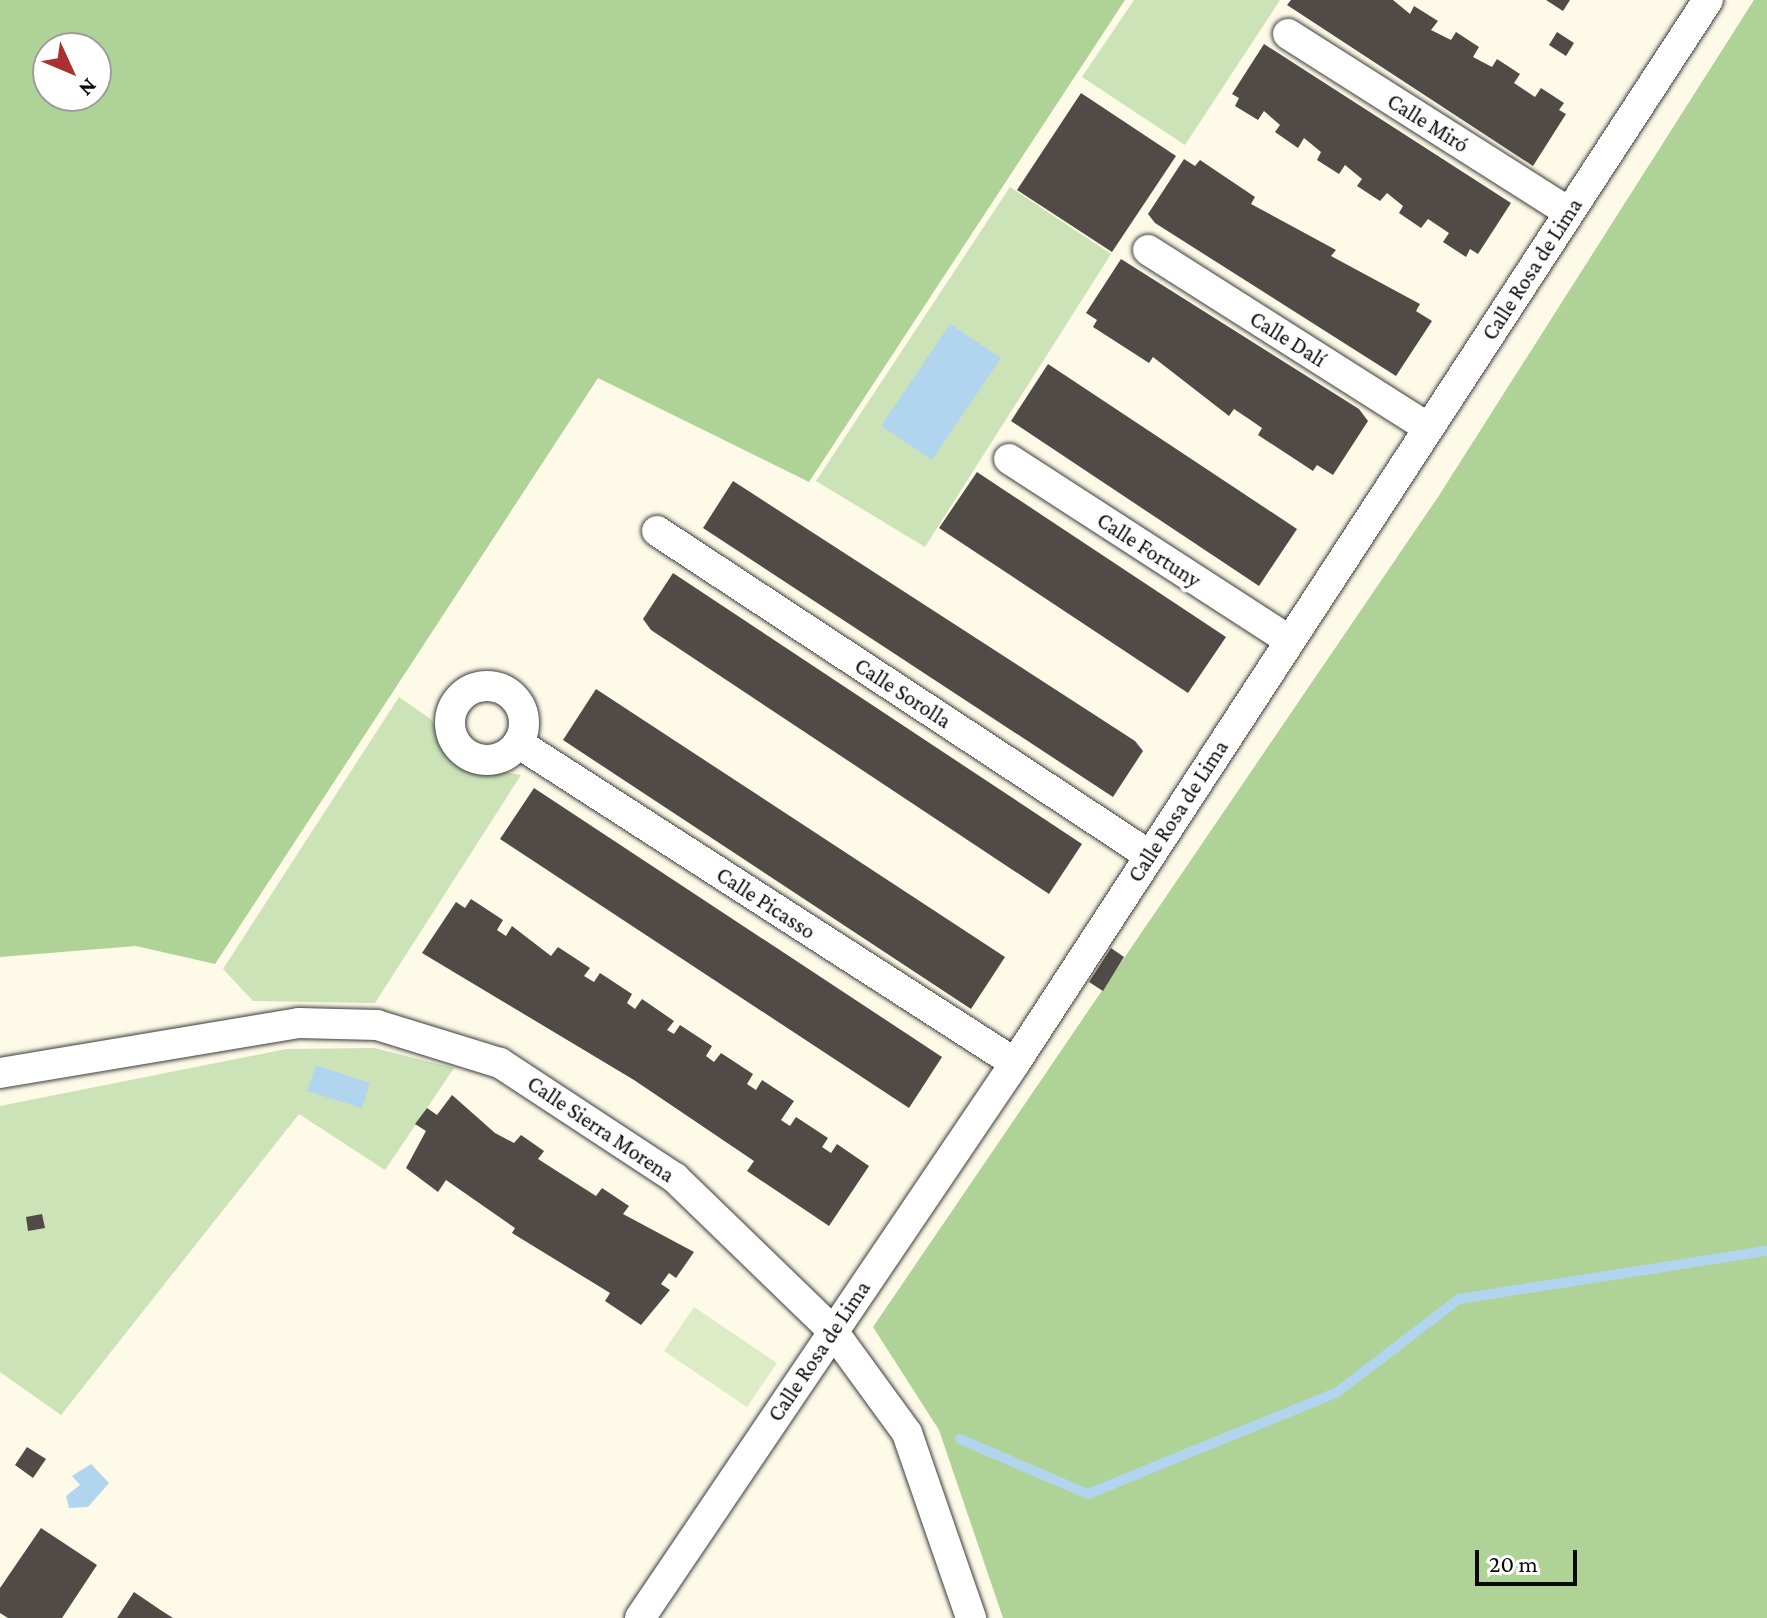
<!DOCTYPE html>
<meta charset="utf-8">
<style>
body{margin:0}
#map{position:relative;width:1767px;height:1618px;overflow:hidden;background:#fdfae8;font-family:"Crimson Pro",serif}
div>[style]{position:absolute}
.green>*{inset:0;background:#cbe3b6}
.forest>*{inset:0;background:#afd297}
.pitch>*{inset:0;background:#ddebc7}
.water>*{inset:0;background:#b2d5ef}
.stream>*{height:10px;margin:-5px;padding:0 5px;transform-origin:5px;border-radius:5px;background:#b2d5ef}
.building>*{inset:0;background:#514b47}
.roads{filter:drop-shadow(0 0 2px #3c3c3c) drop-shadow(0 0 2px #3c3c3c)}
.street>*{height:30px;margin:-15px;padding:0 15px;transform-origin:15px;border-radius:15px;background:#fff}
.street>.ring{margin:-15px;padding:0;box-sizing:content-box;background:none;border:30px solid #fff;border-radius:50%}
span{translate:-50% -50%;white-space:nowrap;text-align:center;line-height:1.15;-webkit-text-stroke:8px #fff;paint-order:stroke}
.street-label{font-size:22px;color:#090909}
.north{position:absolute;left:32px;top:32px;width:80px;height:80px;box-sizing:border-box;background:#fff;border:2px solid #9d9d9d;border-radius:50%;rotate:134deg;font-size:22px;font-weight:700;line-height:32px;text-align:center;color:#090909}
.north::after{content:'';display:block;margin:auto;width:28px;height:36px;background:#aa3131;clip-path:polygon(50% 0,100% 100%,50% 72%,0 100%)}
.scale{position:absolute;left:1475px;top:1550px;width:102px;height:36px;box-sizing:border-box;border:4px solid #090909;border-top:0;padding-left:10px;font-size:24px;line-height:28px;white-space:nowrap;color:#090909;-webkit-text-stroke:6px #fff;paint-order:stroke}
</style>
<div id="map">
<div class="green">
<i style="clip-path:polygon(1134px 0,1280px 0,1185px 145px,1082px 77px)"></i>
<i style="clip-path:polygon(1010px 187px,1111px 254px,925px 547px,816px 481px)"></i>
<i style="clip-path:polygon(399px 697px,432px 720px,452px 763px,521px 775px,375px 1003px,253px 1001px,223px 969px)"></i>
<i style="clip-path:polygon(374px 1048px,454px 1068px,385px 1170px,299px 1114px,61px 1415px,0 1372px,0 1106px,286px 1049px)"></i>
</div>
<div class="forest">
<i style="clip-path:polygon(evenodd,0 0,1125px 0,809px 482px,598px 378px,215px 964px,136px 946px,0 957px,0 0,96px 48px,96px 96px,48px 96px,48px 48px,96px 48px)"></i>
<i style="clip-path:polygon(1754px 0,1767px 0,1767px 1618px,1003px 1618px,939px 1430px,873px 1327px,1438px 497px)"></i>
</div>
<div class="pitch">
<i style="clip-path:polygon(694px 1307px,777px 1363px,747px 1407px,664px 1351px)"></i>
</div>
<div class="water">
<i style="clip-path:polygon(950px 324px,1001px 358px,932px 460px,881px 426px)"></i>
<i style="clip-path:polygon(316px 1065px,370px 1083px,362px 1108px,307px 1091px)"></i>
<i style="clip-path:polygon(91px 1464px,109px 1483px,88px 1507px,69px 1508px,66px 1496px,80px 1485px,72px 1476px)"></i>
</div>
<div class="stream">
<i style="left:960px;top:1439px;width:139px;rotate:23.3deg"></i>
<i style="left:1088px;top:1494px;width:268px;rotate:-22.2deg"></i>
<i style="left:1336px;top:1393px;width:155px;rotate:-37.4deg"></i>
<i style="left:1459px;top:1299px;width:312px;rotate:-8.9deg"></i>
</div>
<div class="building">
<i style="clip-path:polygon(1291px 0,1393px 0,1410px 14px,1414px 6px,1438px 21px,1431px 30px,1451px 40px,1456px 32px,1479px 47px,1473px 57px,1492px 67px,1497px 59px,1520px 74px,1514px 83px,1535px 97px,1541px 88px,1564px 103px,1559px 110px,1566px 114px,1533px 166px,1287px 5px)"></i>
<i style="clip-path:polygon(1546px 0,1570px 0,1563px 11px)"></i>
<i style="clip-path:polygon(1557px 32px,1574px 43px,1566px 56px,1549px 45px)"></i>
<i style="clip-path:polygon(1264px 44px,1511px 203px,1478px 254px,1470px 249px,1466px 257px,1443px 242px,1449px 233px,1428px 219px,1421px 228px,1399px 213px,1403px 206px,1387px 193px,1380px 201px,1357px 186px,1362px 179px,1345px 165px,1339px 174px,1317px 160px,1321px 152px,1304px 138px,1298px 148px,1275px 132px,1280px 125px,1264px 111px,1258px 120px,1235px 106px,1239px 98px,1232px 94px)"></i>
<i style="clip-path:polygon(1081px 93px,1176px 156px,1112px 252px,1017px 190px)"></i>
<i style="clip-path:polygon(1184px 159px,1195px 166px,1200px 160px,1255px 197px,1251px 204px,1336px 250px,1331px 256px,1420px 304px,1416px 311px,1432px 321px,1396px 376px,1155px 223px,1148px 214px)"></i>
<i style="clip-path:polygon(1121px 259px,1359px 409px,1368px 421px,1333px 475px,1317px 465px,1313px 471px,1258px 435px,1262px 428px,1249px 419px,1234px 409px,1229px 416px,1153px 357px,1149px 363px,1093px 327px,1097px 320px,1086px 313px)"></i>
<i style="clip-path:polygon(1048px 364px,1297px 529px,1259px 586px,1011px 421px)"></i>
<i style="clip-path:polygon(977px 472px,1226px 637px,1188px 693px,939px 528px)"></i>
<i style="clip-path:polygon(733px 481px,1135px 741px,1143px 751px,1113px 797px,703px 528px)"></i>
<i style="clip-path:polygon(673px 573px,1082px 844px,1049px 894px,651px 630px,643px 619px)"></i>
<i style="clip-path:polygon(596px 689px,1005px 957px,971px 1009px,563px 740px)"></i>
<i style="clip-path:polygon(534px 788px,942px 1057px,909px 1108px,500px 839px)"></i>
<i style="clip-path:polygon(471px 899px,503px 920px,497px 930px,506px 936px,512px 926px,551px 956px,558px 947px,590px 968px,584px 976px,594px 982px,600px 973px,632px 994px,627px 1003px,635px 1009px,642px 999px,674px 1021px,667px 1030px,674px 1034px,680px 1025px,712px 1046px,706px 1056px,714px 1062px,721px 1053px,753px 1074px,747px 1084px,756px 1090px,762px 1080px,794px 1101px,781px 1120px,790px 1126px,796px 1117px,828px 1138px,822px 1147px,831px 1153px,837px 1144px,869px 1166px,829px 1226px,747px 1171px,754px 1161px,634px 1080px,422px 953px,456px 902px,465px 908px)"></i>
<i style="clip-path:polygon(1111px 948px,1124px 957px,1103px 991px,1089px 982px)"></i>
<i style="clip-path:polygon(452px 1095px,495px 1133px,514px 1143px,521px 1135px,544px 1151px,538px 1159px,596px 1196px,602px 1188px,629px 1206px,623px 1214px,694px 1252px,676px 1278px,669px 1273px,661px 1284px,670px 1290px,641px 1325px,605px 1301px,610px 1293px,512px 1233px,515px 1228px,446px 1180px,438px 1192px,406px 1168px,426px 1131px,415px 1124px,427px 1108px,437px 1115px)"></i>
<i style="clip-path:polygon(42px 1214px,45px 1228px,28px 1231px,26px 1217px)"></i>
<i style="clip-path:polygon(27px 1447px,46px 1459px,33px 1478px,15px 1465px)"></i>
<i style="clip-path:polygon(41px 1528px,97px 1565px,62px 1618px,8px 1618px,0 1613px,0 1588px)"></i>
<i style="clip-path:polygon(134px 1592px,162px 1611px,173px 1618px,117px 1618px)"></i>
</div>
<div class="roads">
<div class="street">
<i style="left:1288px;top:34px;width:332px;rotate:32.4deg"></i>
<i style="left:1148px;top:250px;width:332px;rotate:32.4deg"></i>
<i style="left:1009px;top:459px;width:333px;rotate:32.9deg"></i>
<i style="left:657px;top:531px;width:589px;rotate:33.37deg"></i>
<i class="ring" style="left:450px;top:686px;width:44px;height:44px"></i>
<i style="left:518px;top:743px;width:591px;rotate:32.78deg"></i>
<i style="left:0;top:1073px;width:303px;rotate:-9.5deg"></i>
<i style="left:299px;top:1023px;width:78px;rotate:1.5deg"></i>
<i style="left:377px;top:1025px;width:129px;rotate:17.2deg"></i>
<i style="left:500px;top:1063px;width:209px;rotate:33.3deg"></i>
<i style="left:675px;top:1178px;width:219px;rotate:44.1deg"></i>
<i style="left:832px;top:1330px;width:127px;rotate:53.9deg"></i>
<i style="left:907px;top:1433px;width:196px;rotate:70.9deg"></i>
<i style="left:640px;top:1618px;width:670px;rotate:-55.95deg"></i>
<i style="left:1015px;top:1063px;width:1269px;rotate:-56.9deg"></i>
</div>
</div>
<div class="street-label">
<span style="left:1428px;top:123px;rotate:32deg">Calle Miró</span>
<span style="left:1532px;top:269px;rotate:-57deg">Calle Rosa de Lima</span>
<span style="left:1288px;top:339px;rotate:32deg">Calle Dalí</span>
<span style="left:1149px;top:550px;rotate:33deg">Calle Fortuny</span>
<span style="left:903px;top:693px;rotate:33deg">Calle Sorolla</span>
<span style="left:1178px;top:811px;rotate:-57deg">Calle Rosa de Lima</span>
<span style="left:766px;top:903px;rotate:33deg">Calle Picasso</span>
<span style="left:601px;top:1129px;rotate:34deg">Calle Sierra Morena</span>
<span style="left:819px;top:1351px;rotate:-56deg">Calle Rosa de Lima</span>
</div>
<div class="north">N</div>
<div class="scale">20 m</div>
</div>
